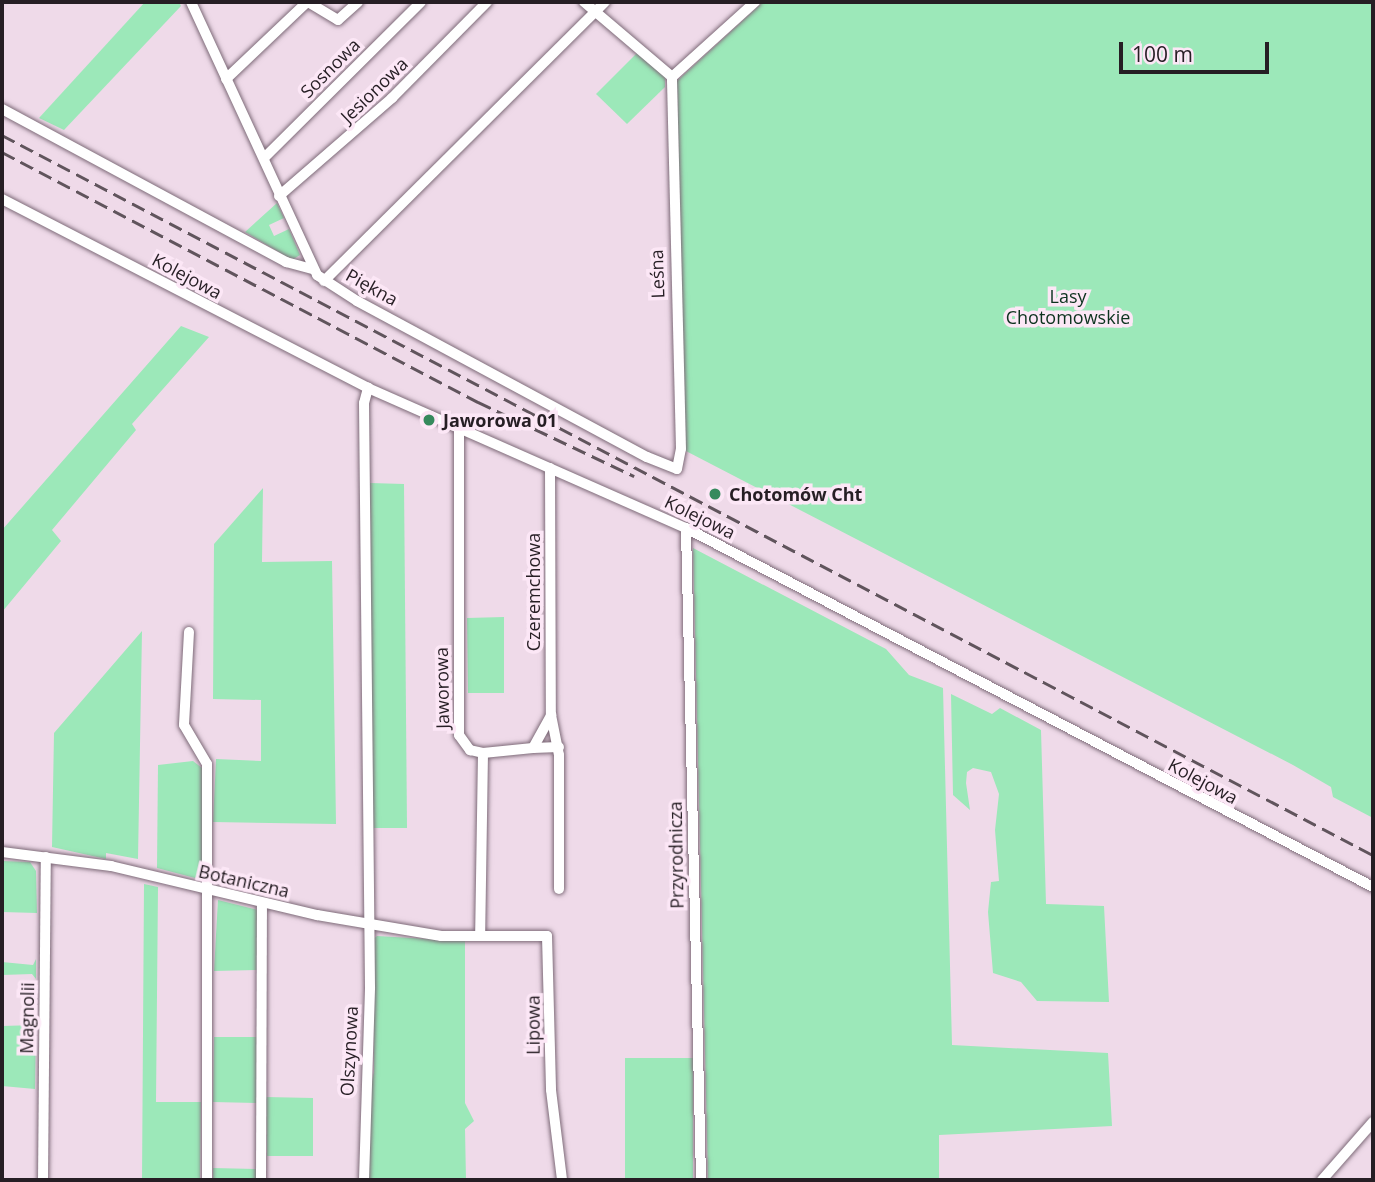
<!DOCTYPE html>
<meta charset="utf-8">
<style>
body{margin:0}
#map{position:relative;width:1375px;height:1182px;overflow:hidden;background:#efdae9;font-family:"Open Sans",sans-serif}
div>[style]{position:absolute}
.green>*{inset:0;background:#9ce8b9}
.roads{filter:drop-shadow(0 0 2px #7e6b79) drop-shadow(0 0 2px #7e6b79)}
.street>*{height:10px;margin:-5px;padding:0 5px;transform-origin:5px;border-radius:5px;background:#fff}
.rail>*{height:2.5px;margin-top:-1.25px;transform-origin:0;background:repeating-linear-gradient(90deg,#60545c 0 14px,transparent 0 21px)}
.dots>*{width:19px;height:19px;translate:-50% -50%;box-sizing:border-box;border:4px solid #fce7f6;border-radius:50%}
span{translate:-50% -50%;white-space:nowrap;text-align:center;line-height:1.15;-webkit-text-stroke:7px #fce7f6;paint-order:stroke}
.street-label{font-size:18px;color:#261e24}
.park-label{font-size:18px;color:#0c321e}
.poi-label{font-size:18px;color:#261e24;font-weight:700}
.left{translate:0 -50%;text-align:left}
.frame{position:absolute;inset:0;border:4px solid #261e24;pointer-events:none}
.scale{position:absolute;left:1119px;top:42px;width:150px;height:32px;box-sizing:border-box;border:4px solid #261e24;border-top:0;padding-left:9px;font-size:21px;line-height:24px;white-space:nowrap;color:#261e24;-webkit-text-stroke:5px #fce7f6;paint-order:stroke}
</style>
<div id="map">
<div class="green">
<i style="clip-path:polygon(145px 2px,179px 2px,181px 6px,64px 130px,39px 118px)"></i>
<i style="clip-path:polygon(763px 2px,1373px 2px,1373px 818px,1333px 797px,1331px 787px,1293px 765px,684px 450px,677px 81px)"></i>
<i style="clip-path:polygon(640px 50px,665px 74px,665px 87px,627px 124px,596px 94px)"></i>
<i style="clip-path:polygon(277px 203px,284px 218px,269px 225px,274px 236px,289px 229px,300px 255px,292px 260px,245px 232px)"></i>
<i style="clip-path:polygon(181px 326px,209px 337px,132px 424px,136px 430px,52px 530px,61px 541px,2px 612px,2px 530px)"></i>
<i style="clip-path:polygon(370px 483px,404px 484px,407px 828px,371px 828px)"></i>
<i style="clip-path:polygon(263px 488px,262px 562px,332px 561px,336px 824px,213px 822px,216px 759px,261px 761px,261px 700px,213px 699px,214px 544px)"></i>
<i style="clip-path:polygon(693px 548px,886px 649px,909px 675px,943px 688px,952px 1045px,1108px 1053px,1112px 1126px,939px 1135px,939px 1180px,708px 1180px)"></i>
<i style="clip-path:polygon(504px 617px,504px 693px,468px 693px,467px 618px)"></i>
<i style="clip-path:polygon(142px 631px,138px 859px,106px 853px,106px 859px,52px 847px,54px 733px)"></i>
<i style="clip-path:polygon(951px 694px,992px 714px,1000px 708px,1041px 730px,1046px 904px,1104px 906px,1109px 1002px,1037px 1001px,1021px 982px,993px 973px,988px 912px,991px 882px,999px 881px,995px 830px,999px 794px,991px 772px,973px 768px,967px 772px,966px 783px,970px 810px,953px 795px)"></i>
<i style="clip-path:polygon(193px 761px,202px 768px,202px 873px,195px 878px,157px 868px,158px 765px)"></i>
<i style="clip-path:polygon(2px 861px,30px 862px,36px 871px,37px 913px,2px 912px)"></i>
<i style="clip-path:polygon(144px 884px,158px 887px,156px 1102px,201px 1102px,200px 1180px,142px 1180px)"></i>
<i style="clip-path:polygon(218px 900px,258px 910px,257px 970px,214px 971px)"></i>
<i style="clip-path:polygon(377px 936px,465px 941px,465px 1103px,474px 1121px,465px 1129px,466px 1180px,367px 1180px,367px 1101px,374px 1072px,372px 940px)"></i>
<i style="clip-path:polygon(36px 959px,36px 979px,32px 974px,2px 975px,2px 962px,33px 965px)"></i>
<i style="clip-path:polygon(36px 1025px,35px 1089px,2px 1086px,2px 1026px)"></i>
<i style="clip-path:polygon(214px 1037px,257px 1037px,257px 1103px,213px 1102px)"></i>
<i style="clip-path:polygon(625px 1058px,693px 1058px,693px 1180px,625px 1180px)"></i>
<i style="clip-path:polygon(266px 1097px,313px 1098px,313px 1156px,267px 1156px)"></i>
<i style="clip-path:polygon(213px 1168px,257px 1169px,257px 1180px,213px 1180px)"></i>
</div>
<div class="roads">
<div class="street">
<i style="left:191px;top:2px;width:301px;rotate:65.2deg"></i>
<i style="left:317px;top:275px;width:48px;rotate:33deg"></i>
<i style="left:357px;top:301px;width:329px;rotate:28.3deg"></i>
<i style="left:647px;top:457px;width:32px;rotate:22deg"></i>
<i style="left:677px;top:469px;width:20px;rotate:-79deg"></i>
<i style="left:681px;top:449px;width:372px;rotate:-91.4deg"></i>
<i style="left:672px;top:77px;width:112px;rotate:-42.1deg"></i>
<i style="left:308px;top:2px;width:35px;rotate:31deg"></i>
<i style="left:338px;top:20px;width:27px;rotate:-42deg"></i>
<i style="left:584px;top:2px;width:116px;rotate:40.4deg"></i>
<i style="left:226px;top:79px;width:112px;rotate:-43.5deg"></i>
<i style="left:2px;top:109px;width:323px;rotate:28.3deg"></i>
<i style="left:286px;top:262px;width:27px;rotate:15deg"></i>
<i style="left:264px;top:158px;width:221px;rotate:-44.8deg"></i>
<i style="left:279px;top:196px;width:150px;rotate:-40.9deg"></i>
<i style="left:392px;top:98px;width:135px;rotate:-45.3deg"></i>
<i style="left:2px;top:199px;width:412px;rotate:27.3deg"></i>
<i style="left:368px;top:388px;width:347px;rotate:23.8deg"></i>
<i style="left:686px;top:528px;width:775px;rotate:27.59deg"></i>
<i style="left:324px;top:281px;width:396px;rotate:-44.8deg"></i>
<i style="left:459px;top:427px;width:308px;rotate:90deg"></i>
<i style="left:459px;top:735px;width:19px;rotate:54deg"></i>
<i style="left:470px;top:750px;width:13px;rotate:13deg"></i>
<i style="left:483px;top:753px;width:182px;rotate:90.9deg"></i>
<i style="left:550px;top:468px;width:247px;rotate:89.8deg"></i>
<i style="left:551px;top:715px;width:41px;rotate:78.7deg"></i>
<i style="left:559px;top:755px;width:134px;rotate:90deg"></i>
<i style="left:686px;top:528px;width:652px;rotate:88.68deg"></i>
<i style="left:189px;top:632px;width:93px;rotate:93.1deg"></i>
<i style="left:184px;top:725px;width:45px;rotate:59.5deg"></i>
<i style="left:207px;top:764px;width:416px;rotate:90deg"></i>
<i style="left:533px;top:748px;width:26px;rotate:-2deg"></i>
<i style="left:483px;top:753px;width:50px;rotate:-5.7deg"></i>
<i style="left:533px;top:748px;width:38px;rotate:-61deg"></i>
<i style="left:2px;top:852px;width:110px;rotate:7.3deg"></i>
<i style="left:111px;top:866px;width:212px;rotate:13.4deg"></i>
<i style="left:317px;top:915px;width:126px;rotate:9.6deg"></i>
<i style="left:441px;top:936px;width:106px"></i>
<i style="left:547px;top:936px;width:154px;rotate:88.5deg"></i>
<i style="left:551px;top:1090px;width:91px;rotate:83deg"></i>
<i style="left:43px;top:1180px;width:323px;rotate:-89.5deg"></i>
<i style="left:261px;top:1180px;width:277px;rotate:-89.8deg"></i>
<i style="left:364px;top:1180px;width:193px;rotate:-88.2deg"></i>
<i style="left:370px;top:987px;width:584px;rotate:-90.59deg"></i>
<i style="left:364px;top:403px;width:16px;rotate:-75deg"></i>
<i style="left:1322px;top:1180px;width:77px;rotate:-48.7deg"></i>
</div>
</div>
<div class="rail">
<i style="left:2px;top:135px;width:1549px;rotate:27.71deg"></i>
<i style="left:2px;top:152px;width:538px;rotate:27.71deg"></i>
<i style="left:478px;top:402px;width:173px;rotate:25.4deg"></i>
</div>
<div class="dots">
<i style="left:429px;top:420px;background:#368a5d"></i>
<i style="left:715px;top:494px;background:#368a5d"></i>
</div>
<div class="street-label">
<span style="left:330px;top:68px;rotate:-45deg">Sosnowa</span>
<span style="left:374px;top:90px;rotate:-44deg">Jesionowa</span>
<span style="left:657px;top:274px;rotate:-92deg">Leśna</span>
<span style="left:187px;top:276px;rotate:28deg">Kolejowa</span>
<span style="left:372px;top:287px;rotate:29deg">Piękna</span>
<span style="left:700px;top:517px;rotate:26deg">Kolejowa</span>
<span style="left:533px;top:592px;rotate:-90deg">Czeremchowa</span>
<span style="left:442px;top:688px;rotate:-91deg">Jaworowa</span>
<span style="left:1203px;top:781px;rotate:28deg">Kolejowa</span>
<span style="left:676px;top:855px;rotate:-91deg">Przyrodnicza</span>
<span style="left:244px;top:881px;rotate:13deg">Botaniczna</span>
<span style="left:27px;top:1018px;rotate:-89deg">Magnolii</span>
<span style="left:533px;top:1025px;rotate:-90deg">Lipowa</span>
<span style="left:349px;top:1051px;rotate:-87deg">Olszynowa</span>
</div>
<div class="park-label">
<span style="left:1068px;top:307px">Lasy<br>Chotomowskie</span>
</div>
<div class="poi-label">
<span class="left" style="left:443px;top:420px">Jaworowa 01</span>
<span class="left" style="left:729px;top:494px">Chotomów Cht</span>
</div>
<div class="frame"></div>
<div class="scale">100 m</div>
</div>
